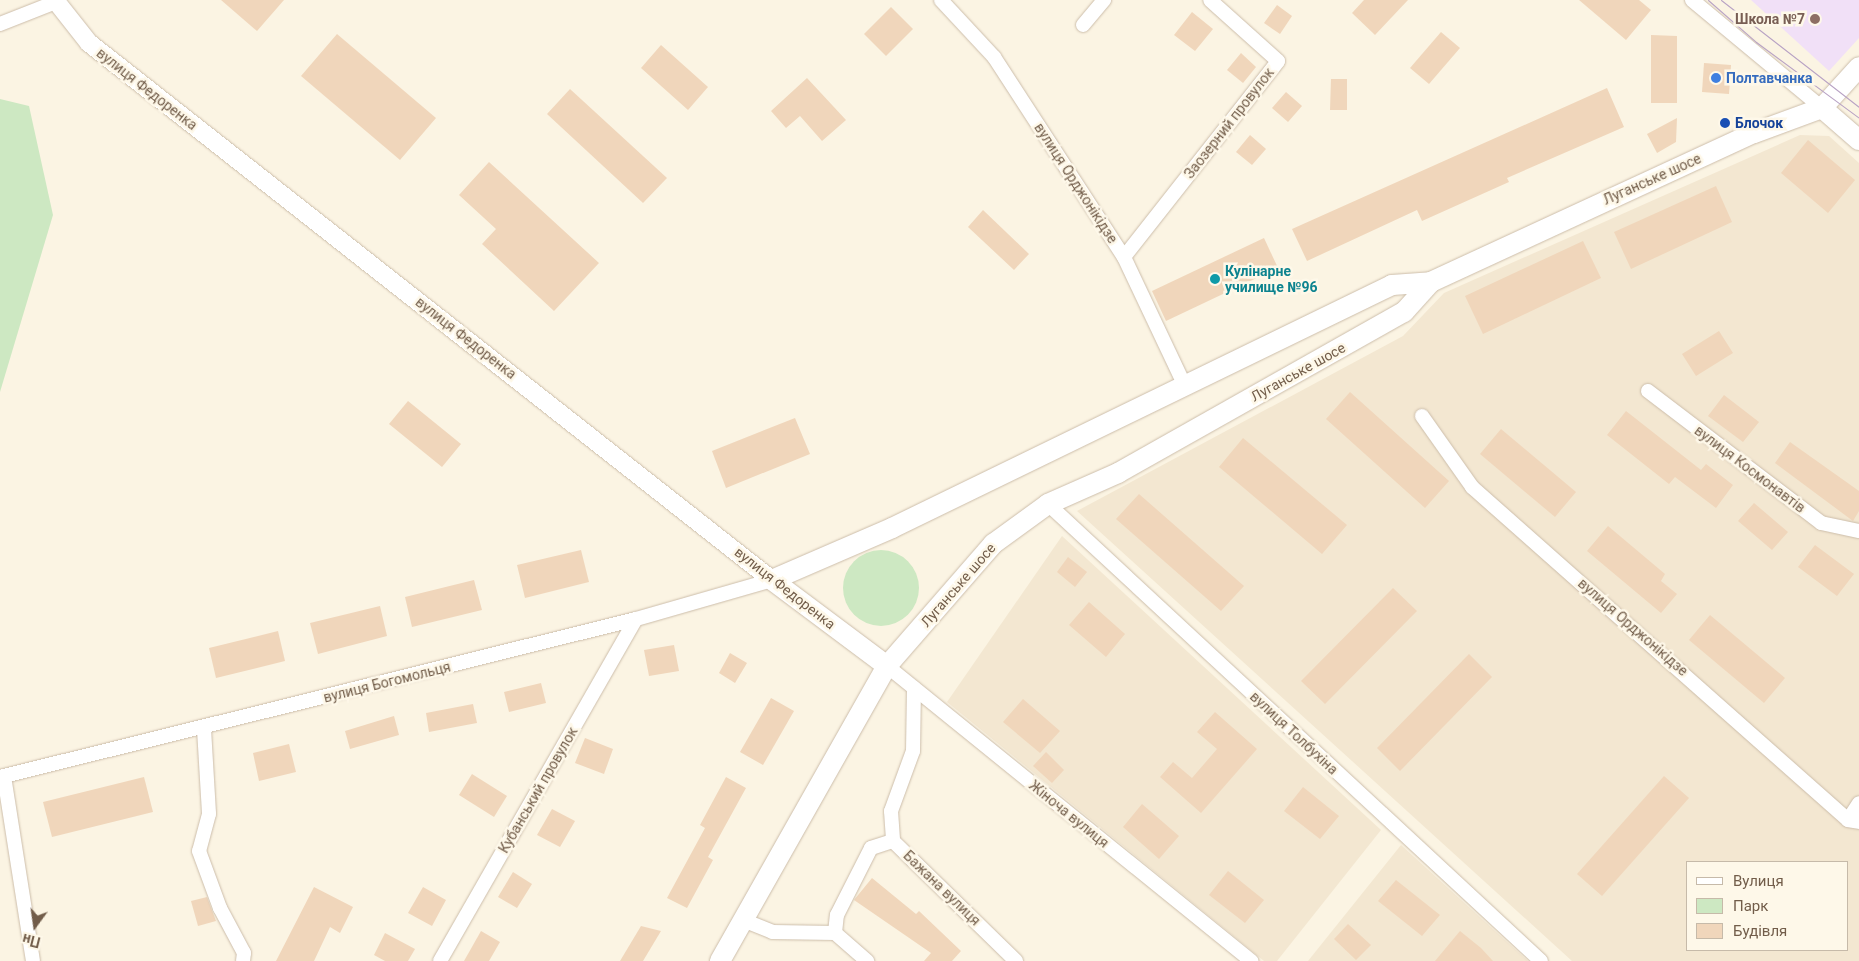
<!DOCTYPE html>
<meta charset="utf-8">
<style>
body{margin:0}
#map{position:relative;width:1859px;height:961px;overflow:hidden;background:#fbf4e3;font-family:Roboto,sans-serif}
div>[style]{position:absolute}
.residential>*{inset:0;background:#f3e7d1}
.education>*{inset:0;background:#f1e0f7}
.green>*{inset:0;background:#cde8c2}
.round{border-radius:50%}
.building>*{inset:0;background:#f0d6bb}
.roads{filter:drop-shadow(0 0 1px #ccbdaa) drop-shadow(0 0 1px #ccbdaa)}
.minor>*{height:14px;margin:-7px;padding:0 7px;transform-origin:7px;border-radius:7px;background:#fff}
.tertiary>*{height:18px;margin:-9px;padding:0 9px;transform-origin:9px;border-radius:9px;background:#fff}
.secondary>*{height:20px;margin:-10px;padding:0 10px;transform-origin:10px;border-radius:10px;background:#fff}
.tram>*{height:1px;margin:-0.5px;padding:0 0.5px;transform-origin:0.5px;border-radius:0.5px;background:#b8a2c4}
.dots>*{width:14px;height:14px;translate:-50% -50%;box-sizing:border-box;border:2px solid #fef8e9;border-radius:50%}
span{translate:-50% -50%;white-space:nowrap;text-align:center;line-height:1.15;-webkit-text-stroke:5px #fef8e9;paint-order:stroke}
.education-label{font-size:14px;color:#785e54;font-weight:700}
.right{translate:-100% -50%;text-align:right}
.shop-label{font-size:14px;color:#366cbe;font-weight:700}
.left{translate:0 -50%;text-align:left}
.street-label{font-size:14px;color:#725d4a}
.transit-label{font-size:14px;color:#164399;font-weight:700}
.culture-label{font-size:14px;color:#0d838f;font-weight:700}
.legend{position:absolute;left:1686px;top:861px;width:162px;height:90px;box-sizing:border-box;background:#fef8e9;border:1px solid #c6baa9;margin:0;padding:6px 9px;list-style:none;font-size:15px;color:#725d4a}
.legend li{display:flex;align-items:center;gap:10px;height:25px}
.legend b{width:25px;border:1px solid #c6baa9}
.north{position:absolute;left:10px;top:901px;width:50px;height:50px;-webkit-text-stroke:4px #fef8e9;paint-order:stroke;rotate:194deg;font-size:14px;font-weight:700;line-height:20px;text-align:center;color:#725d4a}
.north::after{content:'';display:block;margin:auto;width:18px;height:22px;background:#725d4a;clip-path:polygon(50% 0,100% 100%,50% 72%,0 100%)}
</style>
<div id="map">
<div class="residential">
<i style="clip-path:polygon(evenodd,1800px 135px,1829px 136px,1859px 163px,1859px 961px,1572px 961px,1077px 511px,1403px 336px,1444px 293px,1800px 135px,1688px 862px,1848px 862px,1848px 950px,1688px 950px,1688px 862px)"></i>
<i style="clip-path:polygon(1062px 536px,1381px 830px,1277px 961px,1264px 961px,947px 702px)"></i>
<i style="clip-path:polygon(1401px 845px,1528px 961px,1308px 961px)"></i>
</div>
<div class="education">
<i style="clip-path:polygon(1751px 0,1859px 0,1859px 38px,1829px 71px)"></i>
</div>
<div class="green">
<i style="clip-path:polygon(0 99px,29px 106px,53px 215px,0 392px)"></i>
<i class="round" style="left:843px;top:550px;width:76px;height:76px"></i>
</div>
<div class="building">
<i style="clip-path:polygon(221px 0,284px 0,257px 31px)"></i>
<i style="clip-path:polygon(1364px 0,1408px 0,1375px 35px,1352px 13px)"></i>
<i style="clip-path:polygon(1579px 0,1639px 0,1651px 10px,1626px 40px)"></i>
<i style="clip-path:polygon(1277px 5px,1292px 16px,1280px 34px,1264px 23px)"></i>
<i style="clip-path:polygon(891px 7px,913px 29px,886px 56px,864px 34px)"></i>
<i style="clip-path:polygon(1192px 12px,1213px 29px,1195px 51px,1174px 35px)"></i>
<i style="clip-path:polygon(1441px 32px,1460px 48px,1429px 84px,1410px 68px)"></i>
<i style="clip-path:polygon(337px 34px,436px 118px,400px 160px,301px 76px)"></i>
<i style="clip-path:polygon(1651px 35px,1677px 36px,1677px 103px,1651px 103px)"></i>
<i style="clip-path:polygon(661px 45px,708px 87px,688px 110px,641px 68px)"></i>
<i style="clip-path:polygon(1241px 53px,1256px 67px,1243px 83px,1227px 70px)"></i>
<i style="clip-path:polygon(1704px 63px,1731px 65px,1729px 94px,1702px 92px)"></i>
<i style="clip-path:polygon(807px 78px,846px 120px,822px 141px,800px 116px,786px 128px,771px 111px)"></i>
<i style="clip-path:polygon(1331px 79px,1347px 79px,1347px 110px,1330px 110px)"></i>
<i style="clip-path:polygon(1607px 88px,1624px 127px,1507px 178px,1509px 182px,1422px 221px,1417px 210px,1307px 261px,1292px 229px)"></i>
<i style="clip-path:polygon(570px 89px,667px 178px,643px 203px,547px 114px)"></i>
<i style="clip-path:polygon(1286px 92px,1302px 106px,1288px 122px,1272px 108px)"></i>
<i style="clip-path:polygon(1677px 118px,1676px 142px,1657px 153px,1647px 134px)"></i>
<i style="clip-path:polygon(1250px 135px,1266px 149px,1252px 165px,1236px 152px)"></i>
<i style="clip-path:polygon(1808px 140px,1855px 180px,1828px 213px,1781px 173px)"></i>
<i style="clip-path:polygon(489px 162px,599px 263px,554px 311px,482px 244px,496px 229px,459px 195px)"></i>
<i style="clip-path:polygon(1716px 186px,1732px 222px,1631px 269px,1614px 232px)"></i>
<i style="clip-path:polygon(983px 210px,1029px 254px,1014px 270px,968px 227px)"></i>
<i style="clip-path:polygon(1264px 238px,1278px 268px,1166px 321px,1152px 291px)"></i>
<i style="clip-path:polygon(1583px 241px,1601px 278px,1483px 334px,1465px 296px)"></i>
<i style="clip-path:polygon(1719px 331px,1733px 353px,1696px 376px,1682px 354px)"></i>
<i style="clip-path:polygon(1350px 392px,1449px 481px,1425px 508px,1326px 419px)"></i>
<i style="clip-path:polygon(1724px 395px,1759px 422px,1743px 442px,1708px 416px)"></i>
<i style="clip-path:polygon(408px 401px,461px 444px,442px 467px,389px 424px)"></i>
<i style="clip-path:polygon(1626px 411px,1701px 470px,1706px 464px,1733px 485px,1716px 508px,1675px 477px,1669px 484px,1607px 435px)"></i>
<i style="clip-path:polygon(795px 418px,810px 454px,726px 488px,712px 451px)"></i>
<i style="clip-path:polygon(1501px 429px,1576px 492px,1555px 517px,1480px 454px)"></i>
<i style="clip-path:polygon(1243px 438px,1347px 525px,1322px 554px,1219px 467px)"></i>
<i style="clip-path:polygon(1790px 442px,1859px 491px,1859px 511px,1853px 521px,1775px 463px)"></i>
<i style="clip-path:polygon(1139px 494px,1244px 586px,1221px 611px,1116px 519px)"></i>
<i style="clip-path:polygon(1754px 503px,1788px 532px,1772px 550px,1738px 521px)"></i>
<i style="clip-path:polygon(1608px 526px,1665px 574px,1661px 581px,1677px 594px,1661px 613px,1587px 551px)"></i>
<i style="clip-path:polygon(1815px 545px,1854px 574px,1837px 596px,1798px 567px)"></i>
<i style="clip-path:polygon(581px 550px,589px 582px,525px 598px,517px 565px)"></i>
<i style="clip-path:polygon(1068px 557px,1087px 572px,1075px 587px,1057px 572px)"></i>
<i style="clip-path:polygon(474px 580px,482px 610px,412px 627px,405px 597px)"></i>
<i style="clip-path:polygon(1393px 588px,1417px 611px,1325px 704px,1301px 681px)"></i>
<i style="clip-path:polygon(1089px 602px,1125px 634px,1106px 657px,1069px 625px)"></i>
<i style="clip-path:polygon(380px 606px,387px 636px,318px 654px,310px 623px)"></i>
<i style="clip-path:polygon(1710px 615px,1785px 678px,1764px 703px,1689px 640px)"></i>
<i style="clip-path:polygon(278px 631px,285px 661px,216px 678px,209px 648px)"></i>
<i style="clip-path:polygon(674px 645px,679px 671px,649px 676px,644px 650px)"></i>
<i style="clip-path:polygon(730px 653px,747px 663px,735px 683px,719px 673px)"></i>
<i style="clip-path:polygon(1469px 654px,1492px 677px,1400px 771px,1377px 748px)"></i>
<i style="clip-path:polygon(541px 683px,546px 703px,509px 712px,504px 692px)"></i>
<i style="clip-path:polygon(771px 698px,794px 711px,763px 765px,740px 752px)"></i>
<i style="clip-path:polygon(1023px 699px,1060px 731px,1040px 753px,1003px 722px)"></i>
<i style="clip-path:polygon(473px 704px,477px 723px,429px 732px,426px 713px)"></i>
<i style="clip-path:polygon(1215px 712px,1257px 749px,1201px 813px,1160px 777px,1173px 762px,1192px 778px,1217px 749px,1197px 732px)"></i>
<i style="clip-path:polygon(394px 716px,399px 735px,350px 749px,345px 731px)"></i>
<i style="clip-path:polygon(585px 738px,613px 749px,604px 774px,575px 763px)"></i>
<i style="clip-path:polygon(289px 744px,296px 772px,259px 781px,253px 753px)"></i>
<i style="clip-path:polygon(1046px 752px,1064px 770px,1052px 783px,1033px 766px)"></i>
<i style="clip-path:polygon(472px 774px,507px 796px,494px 817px,459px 795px)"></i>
<i style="clip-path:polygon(1664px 776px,1689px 798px,1602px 896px,1577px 874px)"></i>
<i style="clip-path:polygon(144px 777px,153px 812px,52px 837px,43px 802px)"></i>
<i style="clip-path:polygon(726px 777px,746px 788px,708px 857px,713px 860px,687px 908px,667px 898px,705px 828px,700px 825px)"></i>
<i style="clip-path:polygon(1303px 787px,1339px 816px,1320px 839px,1284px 811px)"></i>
<i style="clip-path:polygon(1142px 804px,1179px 836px,1159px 859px,1123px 827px)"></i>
<i style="clip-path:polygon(552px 809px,575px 821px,560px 847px,537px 835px)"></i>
<i style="clip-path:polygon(1228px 871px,1264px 900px,1245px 923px,1209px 895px)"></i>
<i style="clip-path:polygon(513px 872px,532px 884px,517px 908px,498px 897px)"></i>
<i style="clip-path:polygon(872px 878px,916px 914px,919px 911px,961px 951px,952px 961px,924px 961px,931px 953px,854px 900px)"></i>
<i style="clip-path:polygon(1396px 880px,1440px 915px,1422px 936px,1378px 901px)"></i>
<i style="clip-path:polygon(314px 887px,353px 907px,340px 933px,330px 927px,314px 961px,276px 961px)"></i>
<i style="clip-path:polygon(423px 887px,446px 900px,432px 926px,408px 913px)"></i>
<i style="clip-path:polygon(207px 897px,216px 921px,198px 926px,191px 901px)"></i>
<i style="clip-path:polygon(1348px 924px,1371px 945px,1356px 960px,1334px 939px)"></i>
<i style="clip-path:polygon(641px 926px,661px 931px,643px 961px,620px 961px)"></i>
<i style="clip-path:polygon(481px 931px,500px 942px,489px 961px,464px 961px)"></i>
<i style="clip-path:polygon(1460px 931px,1481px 948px,1493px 961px,1435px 961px)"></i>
<i style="clip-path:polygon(385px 933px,415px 949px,408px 961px,385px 961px,374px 955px)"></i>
</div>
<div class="roads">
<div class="minor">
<i style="left:941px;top:0;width:78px;rotate:47.1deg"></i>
<i style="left:994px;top:57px;width:239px;rotate:57deg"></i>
<i style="left:1124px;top:257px;width:140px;rotate:64.7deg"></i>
<i style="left:1692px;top:0;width:169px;rotate:39.7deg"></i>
<i style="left:0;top:24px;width:60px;rotate:-21.4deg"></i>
<i style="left:1083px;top:25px;width:33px;rotate:-50deg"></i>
<i style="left:1124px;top:257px;width:249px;rotate:-51.8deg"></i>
<i style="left:1278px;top:61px;width:91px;rotate:-138.1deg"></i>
<i style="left:1648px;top:391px;width:218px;rotate:37.3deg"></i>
<i style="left:1821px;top:523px;width:39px;rotate:12deg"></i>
<i style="left:1422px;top:416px;width:87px;rotate:54.8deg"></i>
<i style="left:1472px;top:487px;width:502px;rotate:41.53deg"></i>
<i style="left:1848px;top:820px;width:11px;rotate:10deg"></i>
<i style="left:1048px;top:504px;width:672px;rotate:42.83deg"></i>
<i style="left:887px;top:666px;width:469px;rotate:39deg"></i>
<i style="left:914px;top:688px;width:63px;rotate:90.9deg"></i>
<i style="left:913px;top:751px;width:64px;rotate:110.1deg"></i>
<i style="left:891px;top:811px;width:30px;rotate:86deg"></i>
<i style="left:893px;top:841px;width:172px;rotate:44.3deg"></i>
<i style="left:204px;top:729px;width:85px;rotate:86.6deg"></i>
<i style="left:209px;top:814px;width:38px;rotate:105deg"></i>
<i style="left:199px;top:851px;width:61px;rotate:69.8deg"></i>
<i style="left:220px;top:908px;width:51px;rotate:61.9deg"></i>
<i style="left:244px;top:953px;width:8px;rotate:97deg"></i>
<i style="left:4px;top:776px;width:187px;rotate:81.1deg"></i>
<i style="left:0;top:777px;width:655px;rotate:-13.95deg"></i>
<i style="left:636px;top:619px;width:141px;rotate:-16deg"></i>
<i style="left:1848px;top:820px;width:20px;rotate:-57deg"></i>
<i style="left:743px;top:920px;width:31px;rotate:22deg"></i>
<i style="left:772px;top:932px;width:63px;rotate:0.9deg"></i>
<i style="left:835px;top:933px;width:18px;rotate:-84deg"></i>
<i style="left:837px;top:915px;width:75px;rotate:-63.1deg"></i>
<i style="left:871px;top:848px;width:23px;rotate:-18deg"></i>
<i style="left:835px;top:933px;width:43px;rotate:41.2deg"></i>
<i style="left:440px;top:961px;width:394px;rotate:-60.2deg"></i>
</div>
<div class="tertiary">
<i style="left:55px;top:0;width:55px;rotate:51.7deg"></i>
<i style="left:89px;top:43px;width:869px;rotate:38.18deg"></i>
</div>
<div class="secondary">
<i style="left:1822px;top:108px;width:49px;rotate:40.9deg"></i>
<i style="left:887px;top:666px;width:144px;rotate:-143.2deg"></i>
<i style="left:772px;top:580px;width:131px;rotate:-23.4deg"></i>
<i style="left:892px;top:528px;width:556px;rotate:-25.92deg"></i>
<i style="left:1392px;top:285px;width:39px;rotate:-4deg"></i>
<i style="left:720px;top:961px;width:339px;rotate:-60.5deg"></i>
<i style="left:887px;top:666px;width:162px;rotate:-49deg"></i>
<i style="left:993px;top:544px;width:68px;rotate:-36deg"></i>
<i style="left:1048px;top:504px;width:77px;rotate:-23.9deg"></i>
<i style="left:1118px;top:473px;width:328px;rotate:-29.4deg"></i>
<i style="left:1404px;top:312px;width:40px;rotate:-48deg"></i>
<i style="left:1431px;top:282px;width:356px;rotate:-24.8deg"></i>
<i style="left:1754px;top:133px;width:72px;rotate:-20.2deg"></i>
<i style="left:1822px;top:108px;width:55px;rotate:-47.9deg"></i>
</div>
</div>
<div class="tram">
<i style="left:1708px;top:0;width:64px;rotate:41.2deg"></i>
<i style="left:1756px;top:42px;width:128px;rotate:36.4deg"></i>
<i style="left:1721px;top:0;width:175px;rotate:37.8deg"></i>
</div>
<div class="dots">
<i style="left:1815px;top:19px;background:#8d6e63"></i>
<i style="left:1716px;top:78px;background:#3f7fe0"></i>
<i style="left:1725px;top:123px;background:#1a4fb4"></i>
<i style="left:1215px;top:279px;background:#0f9aa8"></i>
</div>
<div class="education-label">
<span class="right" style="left:1805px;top:19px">Школа №7</span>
</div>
<div class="shop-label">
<span class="left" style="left:1726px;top:78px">Полтавчанка</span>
</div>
<div class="street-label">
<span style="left:147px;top:89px;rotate:38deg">вулиця Федоренка</span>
<span style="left:1229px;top:123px;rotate:-52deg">Заозерний провулок</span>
<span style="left:1652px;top:179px;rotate:-24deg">Луганське шосе</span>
<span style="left:1076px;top:183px;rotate:57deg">вулиця Орджонікідзе</span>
<span style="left:466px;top:338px;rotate:38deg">вулиця Федоренка</span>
<span style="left:1298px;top:372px;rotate:-29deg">Луганське шосе</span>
<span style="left:1750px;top:469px;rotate:37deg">вулиця Космонавтів</span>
<span style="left:958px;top:585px;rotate:-49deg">Луганське шосе</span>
<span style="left:785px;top:588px;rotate:38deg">вулиця Федоренка</span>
<span style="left:1633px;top:627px;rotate:41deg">вулиця Орджонікідзе</span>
<span style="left:387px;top:682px;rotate:-14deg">вулиця Богомольця</span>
<span style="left:1294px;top:733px;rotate:43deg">вулиця Толбухіна</span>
<span style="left:538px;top:790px;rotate:-60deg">Кубанський провулок</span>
<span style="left:1069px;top:814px;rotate:39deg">Жіноча вулиця</span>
<span style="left:942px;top:888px;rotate:44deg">Бажана вулиця</span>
</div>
<div class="transit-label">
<span class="left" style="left:1735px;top:123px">Блочок</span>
</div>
<div class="culture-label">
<span class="left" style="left:1225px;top:279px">Кулінарне<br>училище №96</span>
</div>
<ul class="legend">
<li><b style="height:6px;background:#fff"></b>Вулиця</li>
<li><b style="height:14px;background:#cde8c2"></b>Парк</li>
<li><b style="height:14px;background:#f0d6bb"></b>Будівля</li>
</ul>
<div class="north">Пн</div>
</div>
